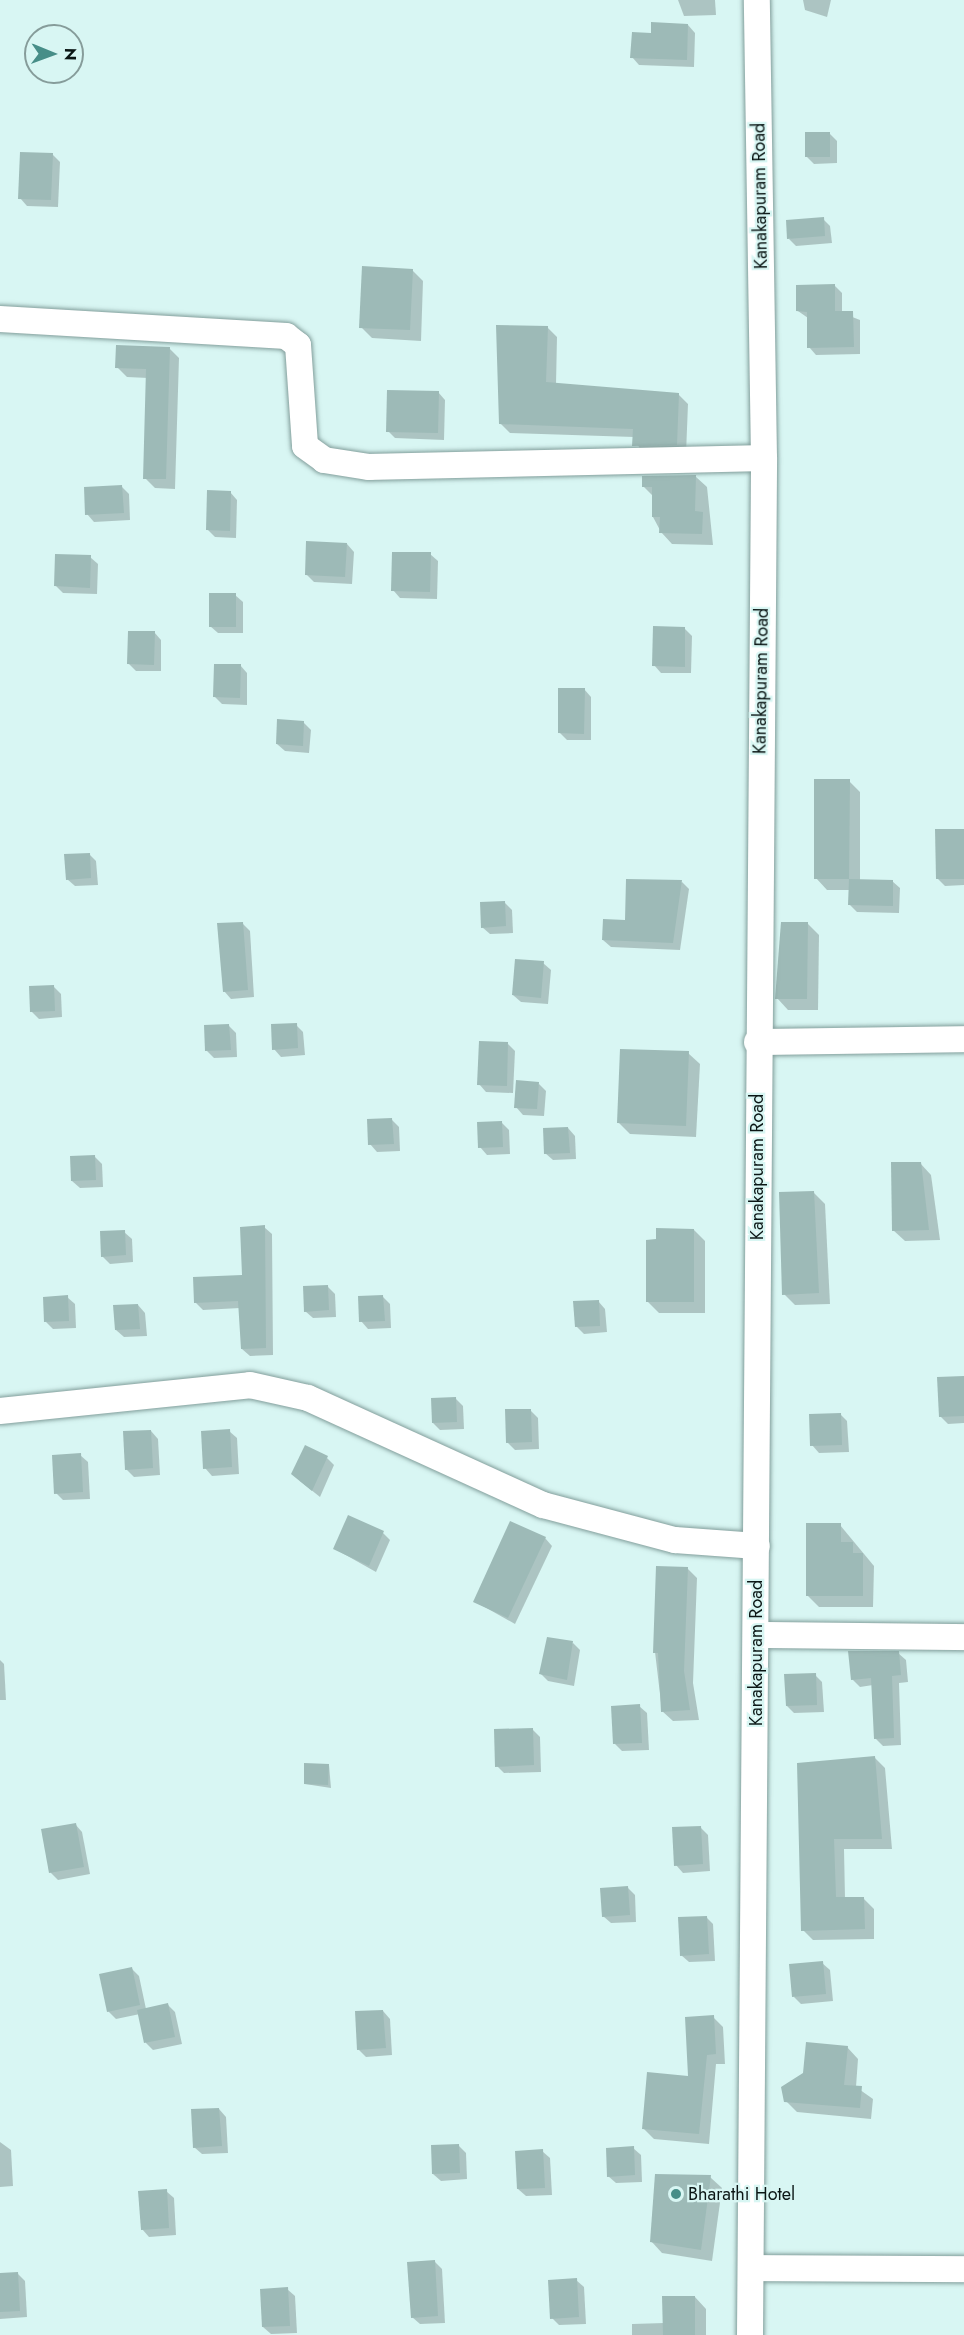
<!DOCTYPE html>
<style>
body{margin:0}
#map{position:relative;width:964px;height:2335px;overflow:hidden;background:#d8f6f3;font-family:Jost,sans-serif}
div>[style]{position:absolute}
.shadow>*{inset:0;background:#0003}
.building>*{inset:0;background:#9dbab7}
.roads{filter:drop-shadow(0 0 2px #829e9b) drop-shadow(0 0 2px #829e9b)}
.minor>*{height:26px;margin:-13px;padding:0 13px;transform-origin:13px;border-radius:13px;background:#fff}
.dots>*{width:16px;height:16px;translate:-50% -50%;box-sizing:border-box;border:3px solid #d8f6f3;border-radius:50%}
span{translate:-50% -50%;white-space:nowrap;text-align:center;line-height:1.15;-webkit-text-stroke:4.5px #d8f6f3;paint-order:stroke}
.street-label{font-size:18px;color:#0b1615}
.poi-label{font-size:18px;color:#0b1615}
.left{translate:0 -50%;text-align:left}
.north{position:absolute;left:24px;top:24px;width:60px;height:60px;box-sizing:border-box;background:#d8f6f3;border:2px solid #869c9a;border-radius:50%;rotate:91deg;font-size:16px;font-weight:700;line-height:24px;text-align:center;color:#0b1615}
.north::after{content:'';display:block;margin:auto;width:21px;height:27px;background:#478e88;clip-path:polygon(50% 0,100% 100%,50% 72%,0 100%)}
</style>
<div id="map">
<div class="shadow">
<i style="clip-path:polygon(678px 0,715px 0,716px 15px,684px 16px)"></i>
<i style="clip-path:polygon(803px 0,831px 0,827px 17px,805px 10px)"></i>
<i style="clip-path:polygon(688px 25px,695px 33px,694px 67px,639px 65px,632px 57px,652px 34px)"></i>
<i style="clip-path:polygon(830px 134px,837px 141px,837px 163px,814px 164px,806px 156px)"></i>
<i style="clip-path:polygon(52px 154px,60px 162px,58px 207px,27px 206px,20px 198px)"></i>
<i style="clip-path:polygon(823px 219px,830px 226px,832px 243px,796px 246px,789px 239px)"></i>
<i style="clip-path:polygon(412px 270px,423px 281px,421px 341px,372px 338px,361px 327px)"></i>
<i style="clip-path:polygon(834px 285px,842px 293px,842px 313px,860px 320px,860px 354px,816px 355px,809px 347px,808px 318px,798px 311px)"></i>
<i style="clip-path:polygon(547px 327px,557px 337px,556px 385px,678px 394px,688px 404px,686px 454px,643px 455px,634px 437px,510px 433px,500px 423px)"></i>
<i style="clip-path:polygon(169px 348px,179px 358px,175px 489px,155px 488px,145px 478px,148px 378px,127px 377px,117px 367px)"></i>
<i style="clip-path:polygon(438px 392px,445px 400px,444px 440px,395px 438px,388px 431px)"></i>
<i style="clip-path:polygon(695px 476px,707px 487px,713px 545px,672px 544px,661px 532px,653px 517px,654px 497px,643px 486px)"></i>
<i style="clip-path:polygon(122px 487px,129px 494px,130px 520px,94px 522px,87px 514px)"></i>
<i style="clip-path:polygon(230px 492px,237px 500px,236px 538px,215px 537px,208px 530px)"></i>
<i style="clip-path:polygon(347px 544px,354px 552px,352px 584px,314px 582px,306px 574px)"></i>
<i style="clip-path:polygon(430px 554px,438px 561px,437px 599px,400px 598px,393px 590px)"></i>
<i style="clip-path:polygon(90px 557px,98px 564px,97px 594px,63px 593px,56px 586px)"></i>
<i style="clip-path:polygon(235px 595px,243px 602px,243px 633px,218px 633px,210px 626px)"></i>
<i style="clip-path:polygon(684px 628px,692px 636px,691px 673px,661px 673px,654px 665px)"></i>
<i style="clip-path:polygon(154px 632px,161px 640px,161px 671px,136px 671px,129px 664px)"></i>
<i style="clip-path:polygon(240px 665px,247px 673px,247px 705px,222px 704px,215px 697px)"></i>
<i style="clip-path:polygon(584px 689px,591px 697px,591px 740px,567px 740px,559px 732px)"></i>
<i style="clip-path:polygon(303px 722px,311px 730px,309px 753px,285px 751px,277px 744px)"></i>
<i style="clip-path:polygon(849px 781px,860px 792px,860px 880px,892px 881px,900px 888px,899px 913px,857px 912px,850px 905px,850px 890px,827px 890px,816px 878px)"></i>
<i style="clip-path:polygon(964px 830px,964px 885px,945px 886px,937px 878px)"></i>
<i style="clip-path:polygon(89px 854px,96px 861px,98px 885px,75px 886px,67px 879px)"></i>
<i style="clip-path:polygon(682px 882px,689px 889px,680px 950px,611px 947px,603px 940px)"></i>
<i style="clip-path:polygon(504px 902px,512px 910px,513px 933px,490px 934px,482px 927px)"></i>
<i style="clip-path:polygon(242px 923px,250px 931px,254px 997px,231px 999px,224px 991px)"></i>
<i style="clip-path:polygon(807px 923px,819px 935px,818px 1010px,788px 1010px,777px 998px)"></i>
<i style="clip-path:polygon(543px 963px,551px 970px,548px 1004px,521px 1002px,513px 995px)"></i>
<i style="clip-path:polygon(53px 986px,61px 994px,62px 1017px,39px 1019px,31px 1011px)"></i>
<i style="clip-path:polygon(296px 1025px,303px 1032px,305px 1055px,281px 1057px,274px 1049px)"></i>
<i style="clip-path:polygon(229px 1026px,236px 1033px,237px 1057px,214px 1058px,207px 1051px)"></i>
<i style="clip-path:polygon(508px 1044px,515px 1051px,513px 1093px,486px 1092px,479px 1084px)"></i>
<i style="clip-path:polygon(688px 1053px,700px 1064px,696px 1137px,630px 1134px,619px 1123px)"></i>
<i style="clip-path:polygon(539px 1084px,546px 1091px,544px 1116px,523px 1115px,516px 1107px)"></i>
<i style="clip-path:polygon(392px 1120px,399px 1127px,400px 1151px,377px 1152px,370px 1144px)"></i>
<i style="clip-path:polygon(502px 1123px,509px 1130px,510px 1154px,487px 1155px,480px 1147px)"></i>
<i style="clip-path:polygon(568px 1128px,575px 1136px,576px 1159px,553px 1160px,545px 1153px)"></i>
<i style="clip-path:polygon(94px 1156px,102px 1164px,103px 1187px,80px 1188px,72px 1181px)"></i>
<i style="clip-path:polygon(920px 1163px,931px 1175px,940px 1240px,905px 1241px,893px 1230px)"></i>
<i style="clip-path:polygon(813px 1192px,825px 1204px,830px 1304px,795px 1305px,784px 1294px)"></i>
<i style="clip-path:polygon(264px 1227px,272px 1234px,273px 1355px,250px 1356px,242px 1349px,240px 1308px,203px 1310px,195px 1302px,244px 1276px)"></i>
<i style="clip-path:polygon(694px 1230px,705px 1241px,705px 1313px,659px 1313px,648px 1302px)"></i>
<i style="clip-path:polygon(124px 1232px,132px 1239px,133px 1262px,110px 1264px,102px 1256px)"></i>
<i style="clip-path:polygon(327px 1286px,335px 1294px,336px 1317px,313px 1318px,305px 1311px)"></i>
<i style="clip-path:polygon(67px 1297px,75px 1304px,76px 1328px,53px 1329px,46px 1322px)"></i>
<i style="clip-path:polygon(383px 1297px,390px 1304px,391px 1328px,368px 1329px,361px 1321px)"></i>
<i style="clip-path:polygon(598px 1301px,605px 1309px,607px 1332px,584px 1334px,576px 1326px)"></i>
<i style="clip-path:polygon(138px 1305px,145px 1313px,147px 1336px,124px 1337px,116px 1330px)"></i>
<i style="clip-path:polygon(964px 1377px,964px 1423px,948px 1424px,940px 1416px)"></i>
<i style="clip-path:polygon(455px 1398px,463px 1406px,464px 1429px,440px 1430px,433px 1423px)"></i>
<i style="clip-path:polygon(530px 1410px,538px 1418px,539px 1449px,515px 1450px,507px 1442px)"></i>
<i style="clip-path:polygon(840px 1414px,847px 1421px,849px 1452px,819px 1453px,812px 1445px)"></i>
<i style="clip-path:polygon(151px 1431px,158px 1439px,160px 1475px,134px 1477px,126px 1469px)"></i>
<i style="clip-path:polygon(229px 1431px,237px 1438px,239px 1474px,212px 1476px,205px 1468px)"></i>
<i style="clip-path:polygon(80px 1455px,88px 1462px,90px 1499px,63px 1500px,56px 1493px)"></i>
<i style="clip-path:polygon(327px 1458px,334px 1465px,320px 1497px,300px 1481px)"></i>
<i style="clip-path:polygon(840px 1525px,874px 1566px,873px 1607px,819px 1607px,808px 1596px)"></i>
<i style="clip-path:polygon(383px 1533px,390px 1540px,376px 1572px,335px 1549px)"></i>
<i style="clip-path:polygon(545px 1538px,552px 1546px,515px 1624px,474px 1601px)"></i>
<i style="clip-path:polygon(687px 1568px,697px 1578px,693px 1683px,699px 1720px,673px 1721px,662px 1711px,655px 1652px)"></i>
<i style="clip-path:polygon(573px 1643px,580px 1650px,574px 1686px,548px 1681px,541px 1674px)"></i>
<i style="clip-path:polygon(898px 1653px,906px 1660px,908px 1682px,899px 1683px,901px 1745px,883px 1746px,875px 1738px,873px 1685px,860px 1687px,852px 1679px)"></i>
<i style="clip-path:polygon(0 1660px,4px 1664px,6px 1700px,0 1700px)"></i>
<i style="clip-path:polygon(815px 1675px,822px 1682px,824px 1712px,794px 1713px,787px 1706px)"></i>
<i style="clip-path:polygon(639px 1706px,647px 1713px,649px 1750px,622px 1751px,615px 1744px)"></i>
<i style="clip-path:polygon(532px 1729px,540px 1737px,541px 1772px,504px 1773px,497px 1766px)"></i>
<i style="clip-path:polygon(874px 1757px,885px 1768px,892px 1849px,844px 1849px,845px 1898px,863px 1898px,874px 1909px,874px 1939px,813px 1940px,803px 1930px,798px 1764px)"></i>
<i style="clip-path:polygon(329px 1765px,331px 1788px,305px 1784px)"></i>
<i style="clip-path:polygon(75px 1824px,82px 1832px,90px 1874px,58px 1880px,50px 1872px)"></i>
<i style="clip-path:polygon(700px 1827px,708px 1835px,710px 1871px,683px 1873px,676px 1865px)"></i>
<i style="clip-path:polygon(627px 1887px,635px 1895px,636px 1922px,611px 1923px,603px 1916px)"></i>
<i style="clip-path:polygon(706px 1917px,713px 1924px,715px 1961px,689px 1962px,681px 1955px)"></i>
<i style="clip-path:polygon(822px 1963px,830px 1970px,833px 2001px,801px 2004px,794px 1997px)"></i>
<i style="clip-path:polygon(132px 1969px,139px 1976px,146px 2009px,168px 2005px,175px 2012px,182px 2044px,153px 2050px,146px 2043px,140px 2014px,116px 2019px,108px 2011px)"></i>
<i style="clip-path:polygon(383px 2011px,390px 2019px,392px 2055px,366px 2057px,358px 2049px)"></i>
<i style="clip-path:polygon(713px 2017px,723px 2027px,725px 2064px,716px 2064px,709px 2144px,654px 2139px,643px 2128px,690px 2077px)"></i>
<i style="clip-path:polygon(847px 2047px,858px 2059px,856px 2087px,873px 2099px,871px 2119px,797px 2112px,786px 2101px)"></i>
<i style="clip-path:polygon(219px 2109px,226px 2117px,228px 2153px,202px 2154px,194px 2147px)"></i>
<i style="clip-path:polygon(0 2142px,11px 2150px,13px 2186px,0 2187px)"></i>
<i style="clip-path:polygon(458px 2145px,466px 2153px,467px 2179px,441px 2181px,433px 2174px)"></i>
<i style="clip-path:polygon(633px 2148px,641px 2155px,642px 2182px,616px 2183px,608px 2176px)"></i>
<i style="clip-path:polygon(542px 2151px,550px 2158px,552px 2195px,526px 2196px,518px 2189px)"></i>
<i style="clip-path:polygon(710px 2177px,722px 2188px,712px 2261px,662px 2253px,651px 2241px)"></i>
<i style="clip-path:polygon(166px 2191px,174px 2198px,176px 2235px,149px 2237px,142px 2229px)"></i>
<i style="clip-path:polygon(435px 2262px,442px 2269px,445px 2323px,420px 2324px,412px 2317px)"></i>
<i style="clip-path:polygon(17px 2273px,25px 2281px,27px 2317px,0 2319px,0 2274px)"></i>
<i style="clip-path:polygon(576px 2280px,584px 2287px,586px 2324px,559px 2325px,552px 2318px)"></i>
<i style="clip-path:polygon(287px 2289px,295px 2296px,297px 2333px,271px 2334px,263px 2327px)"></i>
<i style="clip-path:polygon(695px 2297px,706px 2309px,706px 2335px,632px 2335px,632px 2324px,664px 2323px)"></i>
</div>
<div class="building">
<i style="clip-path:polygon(651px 22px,688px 24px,687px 60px,630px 58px,632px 32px,651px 33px)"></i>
<i style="clip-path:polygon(805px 132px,830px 132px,830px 157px,805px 157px)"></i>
<i style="clip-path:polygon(20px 152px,53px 153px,51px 200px,18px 199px)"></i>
<i style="clip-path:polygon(824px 217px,825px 236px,787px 239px,786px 220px)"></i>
<i style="clip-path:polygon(362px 266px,413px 269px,410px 330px,359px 328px)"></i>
<i style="clip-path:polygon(835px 284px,835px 311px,853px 311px,854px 347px,807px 348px,807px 312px,796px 311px,796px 285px)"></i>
<i style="clip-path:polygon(496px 325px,548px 326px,546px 382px,679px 393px,677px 445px,632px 446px,633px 429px,499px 424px)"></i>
<i style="clip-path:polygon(116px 345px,170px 347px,166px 479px,143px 479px,146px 369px,115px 368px)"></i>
<i style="clip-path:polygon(387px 390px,439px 391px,438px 433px,386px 432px)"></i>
<i style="clip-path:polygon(696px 475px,695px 511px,703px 512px,702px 534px,659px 533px,660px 517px,652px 517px,652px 487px,642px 487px,642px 476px)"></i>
<i style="clip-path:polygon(122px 485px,124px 513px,85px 515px,84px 487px)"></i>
<i style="clip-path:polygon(207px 490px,231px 491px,230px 531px,206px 530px)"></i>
<i style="clip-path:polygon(306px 541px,347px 543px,345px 577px,305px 575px)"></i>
<i style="clip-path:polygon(392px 552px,431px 552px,430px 592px,391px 591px)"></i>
<i style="clip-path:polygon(55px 554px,91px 555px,90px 588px,54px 586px)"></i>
<i style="clip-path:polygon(209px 593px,236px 593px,236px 627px,209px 627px)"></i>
<i style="clip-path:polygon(653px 626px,685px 627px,685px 667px,652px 666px)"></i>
<i style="clip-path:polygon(128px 631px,155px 631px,154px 665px,127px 664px)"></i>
<i style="clip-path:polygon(214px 664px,241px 664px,240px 698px,213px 697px)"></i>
<i style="clip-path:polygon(558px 688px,585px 688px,584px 734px,558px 733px)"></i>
<i style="clip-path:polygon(277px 719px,304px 721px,303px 746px,276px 744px)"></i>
<i style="clip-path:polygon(814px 779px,850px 779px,849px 879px,814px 879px)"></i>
<i style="clip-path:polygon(935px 829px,964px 829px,964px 879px,936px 879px)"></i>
<i style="clip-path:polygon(90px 853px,91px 878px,66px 880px,64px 854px)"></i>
<i style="clip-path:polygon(626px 879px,682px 880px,673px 943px,602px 940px,603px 919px,625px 920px)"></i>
<i style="clip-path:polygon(849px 879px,893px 880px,893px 906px,848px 905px)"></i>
<i style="clip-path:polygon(505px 901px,506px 926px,481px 928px,480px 902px)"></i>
<i style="clip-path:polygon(243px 922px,248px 990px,223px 992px,217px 923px)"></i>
<i style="clip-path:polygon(781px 922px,808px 922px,807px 999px,775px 999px)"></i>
<i style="clip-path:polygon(515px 959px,544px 961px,541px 998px,512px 995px)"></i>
<i style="clip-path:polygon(54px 985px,55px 1011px,30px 1012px,29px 986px)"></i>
<i style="clip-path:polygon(297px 1023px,298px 1048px,272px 1050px,271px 1024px)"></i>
<i style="clip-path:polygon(229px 1024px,231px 1050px,205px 1051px,204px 1025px)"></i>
<i style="clip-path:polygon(479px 1041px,508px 1042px,507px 1086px,477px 1085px)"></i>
<i style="clip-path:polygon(620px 1049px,689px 1051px,686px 1126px,617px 1123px)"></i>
<i style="clip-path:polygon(516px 1080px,539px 1082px,537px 1109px,514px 1108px)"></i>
<i style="clip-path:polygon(392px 1118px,394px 1144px,368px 1145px,367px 1119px)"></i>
<i style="clip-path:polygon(502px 1121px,503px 1147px,478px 1148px,477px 1122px)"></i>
<i style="clip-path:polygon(568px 1127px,570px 1153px,544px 1154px,543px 1128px)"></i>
<i style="clip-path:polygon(95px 1155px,96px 1180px,71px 1181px,70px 1156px)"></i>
<i style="clip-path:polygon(891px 1162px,921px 1162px,929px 1230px,892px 1231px)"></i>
<i style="clip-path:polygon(814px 1191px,819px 1293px,782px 1295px,779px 1192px)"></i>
<i style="clip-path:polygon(265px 1225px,266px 1348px,241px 1349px,238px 1301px,194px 1303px,193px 1277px,242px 1275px,240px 1227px)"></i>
<i style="clip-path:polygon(656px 1228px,694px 1229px,694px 1302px,646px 1302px,646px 1240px,656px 1239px)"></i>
<i style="clip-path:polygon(125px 1230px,126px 1255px,101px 1257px,100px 1231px)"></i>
<i style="clip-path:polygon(328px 1285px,329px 1310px,304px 1312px,303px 1286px)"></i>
<i style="clip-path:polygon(68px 1295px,69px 1321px,44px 1322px,43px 1297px)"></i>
<i style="clip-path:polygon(383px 1295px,385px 1321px,359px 1322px,358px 1296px)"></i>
<i style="clip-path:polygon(599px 1300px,600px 1326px,575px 1327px,573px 1301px)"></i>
<i style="clip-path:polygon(138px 1304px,140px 1329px,115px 1330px,113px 1305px)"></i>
<i style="clip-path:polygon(964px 1376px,964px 1416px,939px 1417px,937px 1377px)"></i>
<i style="clip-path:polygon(456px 1397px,457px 1422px,432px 1423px,431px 1398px)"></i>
<i style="clip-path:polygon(505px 1409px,531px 1409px,532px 1442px,506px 1443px)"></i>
<i style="clip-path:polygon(841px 1413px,842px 1445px,810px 1446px,809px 1414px)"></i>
<i style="clip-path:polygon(230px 1429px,232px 1467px,203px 1469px,201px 1431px)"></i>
<i style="clip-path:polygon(151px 1430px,153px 1468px,125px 1470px,123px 1431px)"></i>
<i style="clip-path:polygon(305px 1445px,328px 1456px,312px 1491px,291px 1474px)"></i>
<i style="clip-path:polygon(81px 1453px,83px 1492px,54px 1494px,52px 1455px)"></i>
<i style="clip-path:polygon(348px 1515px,384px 1531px,369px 1566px,333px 1549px)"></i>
<i style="clip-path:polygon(510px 1521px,546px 1537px,508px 1618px,473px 1602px)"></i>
<i style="clip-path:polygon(806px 1523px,841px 1523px,841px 1542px,853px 1542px,853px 1553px,863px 1553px,863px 1596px,806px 1596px)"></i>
<i style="clip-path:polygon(656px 1566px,688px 1567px,684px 1671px,690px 1710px,661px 1712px,658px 1653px,653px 1653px)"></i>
<i style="clip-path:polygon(547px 1637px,573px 1641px,567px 1680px,539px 1674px)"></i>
<i style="clip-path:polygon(848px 1651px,899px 1651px,901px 1675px,892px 1676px,894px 1738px,874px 1739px,871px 1678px,851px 1680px)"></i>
<i style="clip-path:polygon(816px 1673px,817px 1705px,786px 1706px,784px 1674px)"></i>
<i style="clip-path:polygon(640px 1704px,642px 1743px,613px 1744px,611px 1706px)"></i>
<i style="clip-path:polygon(533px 1728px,534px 1765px,495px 1767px,494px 1729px)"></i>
<i style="clip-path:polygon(875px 1756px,882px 1839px,834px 1839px,836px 1897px,864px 1897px,865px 1929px,801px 1931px,797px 1763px)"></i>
<i style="clip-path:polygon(304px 1763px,329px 1764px,328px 1785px,304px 1784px)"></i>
<i style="clip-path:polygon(76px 1823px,84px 1867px,49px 1873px,41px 1829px)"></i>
<i style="clip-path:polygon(701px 1826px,703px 1864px,674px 1866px,672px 1827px)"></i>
<i style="clip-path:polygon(628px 1886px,630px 1915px,602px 1917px,600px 1888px)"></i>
<i style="clip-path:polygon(707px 1916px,709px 1954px,680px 1956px,678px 1917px)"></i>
<i style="clip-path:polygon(823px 1961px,826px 1994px,792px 1997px,789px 1964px)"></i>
<i style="clip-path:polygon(132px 1967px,140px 2005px,107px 2012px,99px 1974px)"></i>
<i style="clip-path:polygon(168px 2003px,175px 2037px,144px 2043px,137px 2010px)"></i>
<i style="clip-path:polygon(383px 2010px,386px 2048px,357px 2050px,355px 2011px)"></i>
<i style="clip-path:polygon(714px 2015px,716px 2054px,707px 2055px,699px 2134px,642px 2129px,647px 2072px,688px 2076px,685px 2017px)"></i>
<i style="clip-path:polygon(806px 2042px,848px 2046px,844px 2085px,862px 2086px,860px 2108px,784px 2102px,781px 2087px,803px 2073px)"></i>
<i style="clip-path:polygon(219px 2108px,222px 2146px,193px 2148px,191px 2109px)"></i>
<i style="clip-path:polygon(459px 2144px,460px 2173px,432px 2174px,431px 2145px)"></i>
<i style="clip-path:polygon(634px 2146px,635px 2175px,607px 2177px,606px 2148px)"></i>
<i style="clip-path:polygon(543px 2149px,545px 2188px,517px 2189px,515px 2151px)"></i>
<i style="clip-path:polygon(655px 2174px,711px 2175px,701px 2250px,650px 2242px)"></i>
<i style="clip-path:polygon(167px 2189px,169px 2228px,141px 2230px,138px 2191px)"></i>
<i style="clip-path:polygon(435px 2260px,438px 2316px,411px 2318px,407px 2262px)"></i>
<i style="clip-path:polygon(18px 2272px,20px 2311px,0 2312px,0 2273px)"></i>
<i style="clip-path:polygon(577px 2278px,579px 2317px,550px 2319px,548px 2280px)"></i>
<i style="clip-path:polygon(288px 2287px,290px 2326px,262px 2327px,260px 2289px)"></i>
<i style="clip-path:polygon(662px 2296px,695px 2296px,695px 2335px,663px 2335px)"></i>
</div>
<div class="roads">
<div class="minor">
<i style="left:0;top:319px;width:287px;rotate:3.4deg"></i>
<i style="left:286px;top:336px;width:15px;rotate:37deg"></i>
<i style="left:298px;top:345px;width:101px;rotate:86deg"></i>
<i style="left:305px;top:446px;width:24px;rotate:36deg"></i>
<i style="left:324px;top:460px;width:46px;rotate:8.8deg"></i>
<i style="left:369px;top:467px;width:395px;rotate:-1.3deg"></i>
<i style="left:757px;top:1042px;width:207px;rotate:-0.8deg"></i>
<i style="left:0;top:1411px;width:251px;rotate:-5.9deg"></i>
<i style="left:250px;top:1385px;width:59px;rotate:12.6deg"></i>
<i style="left:308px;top:1398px;width:258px;rotate:24.5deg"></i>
<i style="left:543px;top:1505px;width:137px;rotate:14.9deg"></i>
<i style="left:675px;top:1540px;width:82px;rotate:4.2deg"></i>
<i style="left:756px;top:1635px;width:208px;rotate:0.6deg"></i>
<i style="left:751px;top:2268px;width:213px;rotate:0.3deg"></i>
<i style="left:750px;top:2335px;width:1877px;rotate:-89.57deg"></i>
<i style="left:764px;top:458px;width:458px;rotate:-90.9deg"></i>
</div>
</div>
<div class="dots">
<i style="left:676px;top:2194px;background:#478e88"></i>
</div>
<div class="street-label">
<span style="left:760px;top:196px;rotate:-91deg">Kanakapuram Road</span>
<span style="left:761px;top:681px;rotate:-89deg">Kanakapuram Road</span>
<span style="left:757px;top:1167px;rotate:-90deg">Kanakapuram Road</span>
<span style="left:756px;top:1653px;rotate:-90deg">Kanakapuram Road</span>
</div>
<div class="poi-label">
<span class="left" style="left:688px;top:2194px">Bharathi Hotel</span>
</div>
<div class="north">N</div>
</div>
